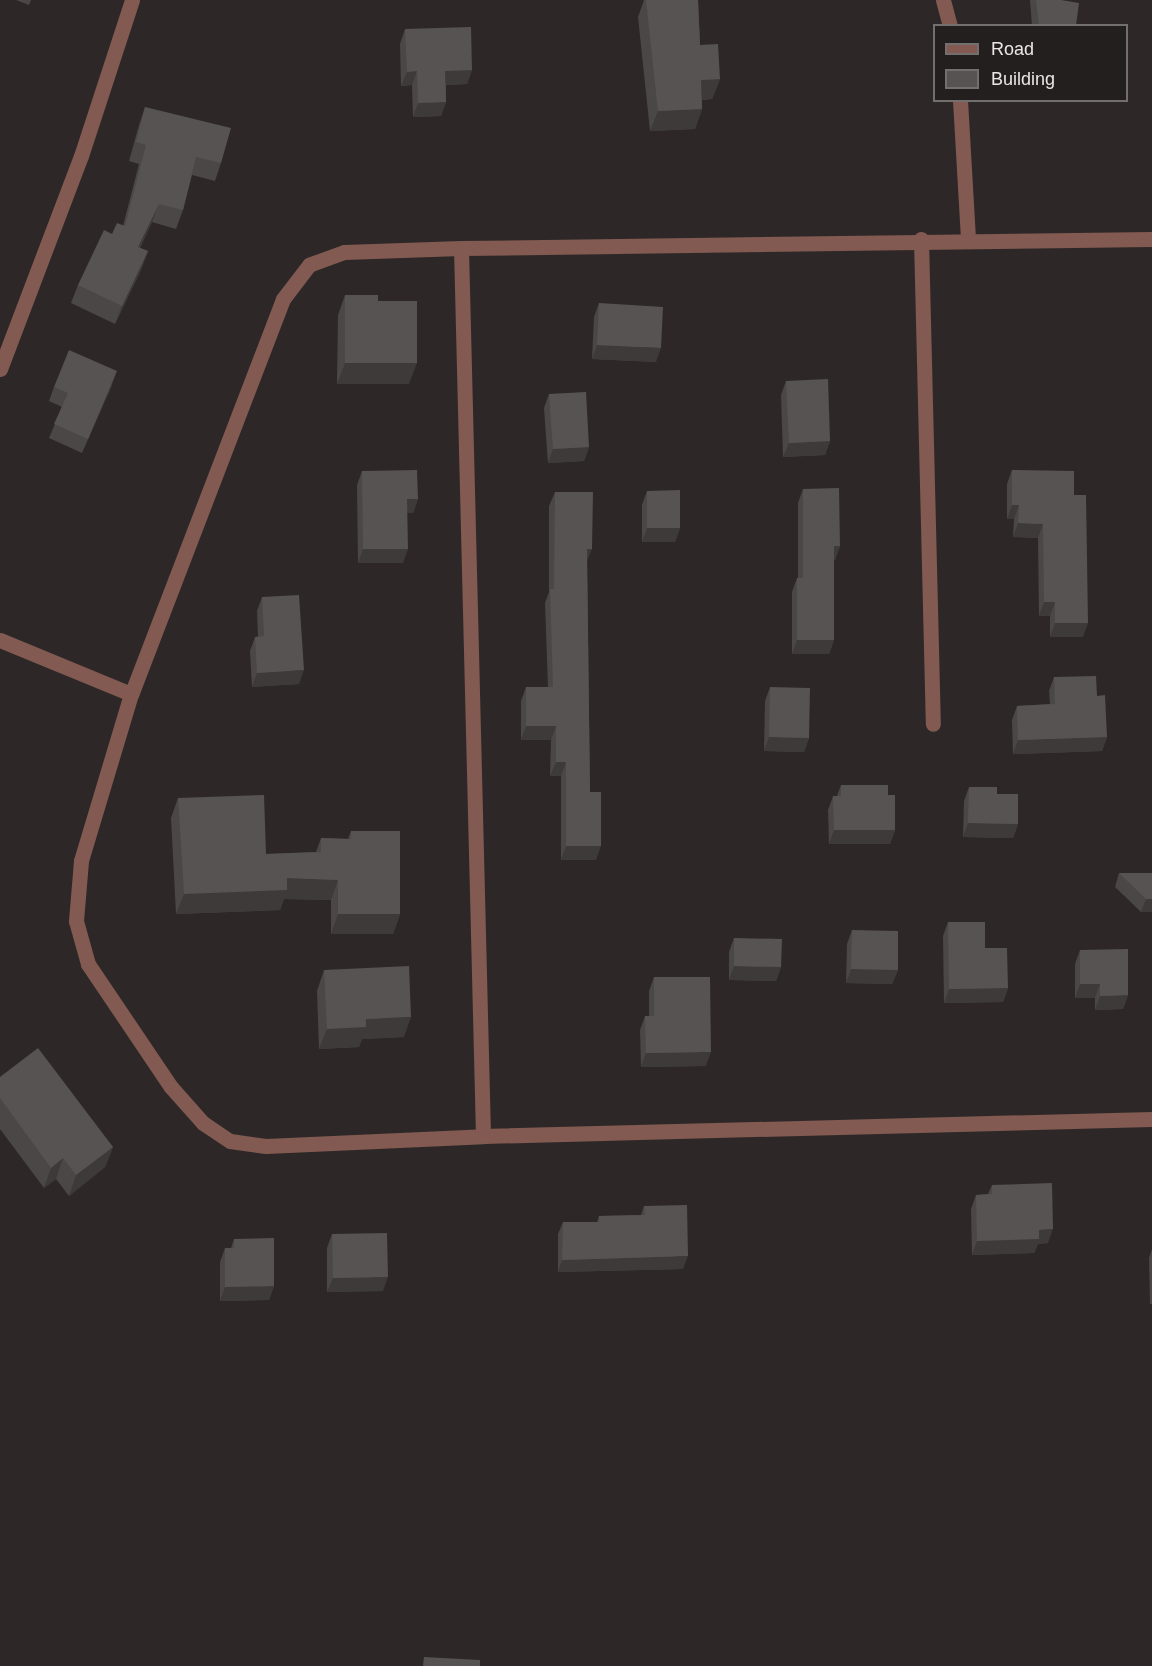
<!DOCTYPE html>
<style>
body{margin:0}
#map{position:relative;width:1152px;height:1666px;overflow:hidden;background:#2d2827;font-family:Arial,sans-serif}
div>[style]{position:absolute}
.street>*{height:15px;margin:-7.5px;padding:0 7.5px;transform-origin:7.5px;border-radius:7.5px;background:#825a51}
.wall>*{inset:0;background:#4b4747}
.shaded-wall>*{inset:0;background:#3d3a39}
.building>*{inset:0;background:#575352}
span{translate:-50% -50%;white-space:nowrap;text-align:center;line-height:1.15;-webkit-text-stroke:5px #231f1e;paint-order:stroke}
.legend{position:absolute;left:933px;top:24px;width:195px;height:78px;box-sizing:border-box;background:#231f1e;border:2px solid #726f6e;margin:0;padding:8px 10px;list-style:none;font-size:18px;color:#e9e6e6}
.legend li{display:flex;align-items:center;gap:12px;height:30px}
.legend b{width:30px;border:2px solid #726f6e}
</style>
<div id="map">
<div class="street">
<i style="left:943px;top:0;width:27px;rotate:75deg"></i>
<i style="left:960px;top:100px;width:139px;rotate:86.7deg"></i>
<i style="left:921px;top:239px;width:485px;rotate:88.6deg"></i>
<i style="left:1152px;top:239px;width:691px;rotate:179.25deg"></i>
<i style="left:461px;top:248px;width:117px;rotate:178deg"></i>
<i style="left:344px;top:252px;width:37px;rotate:160deg"></i>
<i style="left:309px;top:265px;width:43px;rotate:127.4deg"></i>
<i style="left:283px;top:299px;width:423px;rotate:111deg"></i>
<i style="left:131px;top:694px;width:174px;rotate:106.7deg"></i>
<i style="left:81px;top:861px;width:60px;rotate:94.8deg"></i>
<i style="left:76px;top:921px;width:45px;rotate:74.4deg"></i>
<i style="left:88px;top:964px;width:148px;rotate:56deg"></i>
<i style="left:171px;top:1087px;width:48px;rotate:48.4deg"></i>
<i style="left:203px;top:1123px;width:32px;rotate:34deg"></i>
<i style="left:230px;top:1141px;width:36px;rotate:8deg"></i>
<i style="left:266px;top:1146px;width:217px;rotate:-2.6deg"></i>
<i style="left:483px;top:1136px;width:669px;rotate:-1.46deg"></i>
<i style="left:461px;top:248px;width:888px;rotate:88.58deg"></i>
<i style="left:0;top:369px;width:228px;rotate:-69.2deg"></i>
<i style="left:81px;top:156px;width:164px;rotate:-71.9deg"></i>
<i style="left:0;top:640px;width:142px;rotate:22.4deg"></i>
</div>
<div class="wall">
<i style="clip-path:polygon(16px 0,31px 0,29px 5px)"></i>
<i style="clip-path:polygon(644px 0,698px 0,700px 45px,720px 79px,712px 99px,702px 100px,702px 109px,695px 129px,650px 131px,638px 17px)"></i>
<i style="clip-path:polygon(1030px 0,1061px 0,1076px 26px,1032px 26px)"></i>
<i style="clip-path:polygon(405px 29px,472px 70px,467px 84px,446px 85px,446px 102px,441px 116px,413px 117px,412px 85px,401px 86px,400px 44px)"></i>
<i style="clip-path:polygon(145px 107px,221px 163px,215px 181px,192px 175px,183px 210px,176px 229px,152px 222px,140px 248px,148px 251px,141px 270px,115px 324px,71px 303px,78px 285px,123px 226px,139px 164px,129px 161px,139px 125px)"></i>
<i style="clip-path:polygon(345px 295px,378px 301px,409px 384px,337px 384px,338px 315px)"></i>
<i style="clip-path:polygon(599px 303px,656px 362px,592px 359px,594px 317px)"></i>
<i style="clip-path:polygon(786px 381px,830px 441px,825px 455px,783px 457px,781px 395px)"></i>
<i style="clip-path:polygon(112px 385px,82px 453px,49px 438px,62px 407px,49px 401px,54px 387px)"></i>
<i style="clip-path:polygon(549px 394px,589px 447px,584px 461px,548px 463px,544px 408px)"></i>
<i style="clip-path:polygon(1012px 470px,1074px 495px,1083px 637px,1050px 637px,1050px 616px,1039px 616px,1038px 538px,1013px 537px,1014px 519px,1007px 519px,1007px 484px)"></i>
<i style="clip-path:polygon(362px 471px,418px 499px,413px 513px,407px 513px,403px 563px,358px 563px,357px 485px)"></i>
<i style="clip-path:polygon(803px 489px,840px 546px,835px 560px,834px 560px,834px 640px,829px 654px,792px 654px,792px 592px,797px 578px,798px 578px,798px 503px)"></i>
<i style="clip-path:polygon(647px 491px,680px 528px,675px 542px,642px 542px,642px 505px)"></i>
<i style="clip-path:polygon(555px 492px,587px 561px,590px 792px,596px 860px,561px 860px,561px 776px,550px 776px,551px 740px,521px 740px,521px 701px,526px 687px,548px 687px,545px 603px,549px 592px,549px 506px)"></i>
<i style="clip-path:polygon(262px 597px,299px 684px,252px 687px,250px 651px,255px 637px,258px 637px,257px 611px)"></i>
<i style="clip-path:polygon(1054px 677px,1097px 696px,1107px 737px,1102px 751px,1013px 754px,1012px 720px,1017px 706px,1050px 704px,1049px 691px)"></i>
<i style="clip-path:polygon(770px 687px,809px 738px,804px 752px,764px 751px,765px 701px)"></i>
<i style="clip-path:polygon(841px 785px,888px 795px,895px 830px,890px 844px,829px 844px,828px 810px,833px 796px,837px 796px)"></i>
<i style="clip-path:polygon(969px 787px,997px 794px,1018px 824px,1013px 838px,963px 837px,964px 801px)"></i>
<i style="clip-path:polygon(178px 798px,266px 854px,316px 852px,321px 838px,348px 839px,351px 831px,400px 914px,393px 934px,331px 934px,331px 900px,284px 899px,280px 910px,176px 914px,171px 818px)"></i>
<i style="clip-path:polygon(1119px 873px,1152px 873px,1152px 912px,1141px 912px,1115px 887px)"></i>
<i style="clip-path:polygon(948px 922px,985px 948px,1008px 988px,1003px 1002px,944px 1003px,943px 936px)"></i>
<i style="clip-path:polygon(852px 930px,898px 970px,892px 984px,846px 983px,847px 944px)"></i>
<i style="clip-path:polygon(734px 938px,781px 967px,776px 981px,729px 980px,729px 952px)"></i>
<i style="clip-path:polygon(1080px 950px,1128px 995px,1123px 1009px,1095px 1010px,1095px 998px,1075px 998px,1075px 964px)"></i>
<i style="clip-path:polygon(324px 970px,404px 1037px,362px 1039px,359px 1047px,319px 1049px,317px 991px)"></i>
<i style="clip-path:polygon(654px 977px,706px 1066px,641px 1067px,640px 1030px,645px 1016px,649px 1016px,649px 991px)"></i>
<i style="clip-path:polygon(0 1077px,113px 1147px,105px 1167px,69px 1196px,56px 1179px,44px 1188px,0 1129px)"></i>
<i style="clip-path:polygon(992px 1185px,1048px 1243px,1038px 1244px,1034px 1253px,972px 1255px,971px 1209px,976px 1195px,988px 1194px)"></i>
<i style="clip-path:polygon(644px 1206px,683px 1269px,558px 1272px,558px 1234px,563px 1222px,597px 1222px,599px 1216px,641px 1215px)"></i>
<i style="clip-path:polygon(332px 1234px,383px 1291px,327px 1292px,327px 1248px)"></i>
<i style="clip-path:polygon(234px 1239px,274px 1286px,269px 1300px,220px 1301px,220px 1262px,225px 1248px,231px 1248px)"></i>
<i style="clip-path:polygon(1152px 1249px,1152px 1304px,1150px 1304px,1149px 1258px)"></i>
</div>
<div class="shaded-wall">
<i style="clip-path:polygon(472px 70px,467px 84px,440px 85px,445px 71px)"></i>
<i style="clip-path:polygon(417px 71px,412px 85px,401px 86px,407px 72px)"></i>
<i style="clip-path:polygon(720px 79px,712px 99px,694px 100px,701px 80px)"></i>
<i style="clip-path:polygon(446px 102px,441px 116px,413px 117px,418px 103px)"></i>
<i style="clip-path:polygon(702px 109px,695px 129px,650px 131px,658px 111px)"></i>
<i style="clip-path:polygon(159px 204px,152px 222px,131px 265px,138px 247px)"></i>
<i style="clip-path:polygon(148px 251px,141px 270px,115px 324px,122px 306px)"></i>
<i style="clip-path:polygon(597px 345px,661px 348px,656px 362px,592px 359px)"></i>
<i style="clip-path:polygon(345px 363px,417px 363px,409px 384px,337px 384px)"></i>
<i style="clip-path:polygon(117px 371px,112px 385px,82px 453px,88px 439px)"></i>
<i style="clip-path:polygon(830px 441px,825px 455px,783px 457px,789px 443px)"></i>
<i style="clip-path:polygon(589px 447px,584px 461px,548px 463px,553px 449px)"></i>
<i style="clip-path:polygon(407px 499px,418px 499px,413px 513px,402px 513px)"></i>
<i style="clip-path:polygon(1012px 505px,1019px 505px,1014px 519px,1007px 519px)"></i>
<i style="clip-path:polygon(1018px 523px,1043px 524px,1038px 538px,1013px 537px)"></i>
<i style="clip-path:polygon(647px 528px,680px 528px,675px 542px,642px 542px)"></i>
<i style="clip-path:polygon(834px 546px,840px 546px,835px 560px,829px 560px)"></i>
<i style="clip-path:polygon(363px 549px,408px 549px,403px 563px,358px 563px)"></i>
<i style="clip-path:polygon(587px 549px,592px 549px,586px 563px)"></i>
<i style="clip-path:polygon(1044px 602px,1055px 602px,1050px 616px,1039px 616px)"></i>
<i style="clip-path:polygon(1055px 623px,1088px 623px,1083px 637px,1050px 637px)"></i>
<i style="clip-path:polygon(797px 640px,834px 640px,829px 654px,792px 654px)"></i>
<i style="clip-path:polygon(304px 670px,299px 684px,252px 687px,257px 673px)"></i>
<i style="clip-path:polygon(526px 726px,556px 726px,551px 740px,521px 740px)"></i>
<i style="clip-path:polygon(769px 737px,809px 738px,804px 752px,764px 751px)"></i>
<i style="clip-path:polygon(1107px 737px,1102px 751px,1013px 754px,1018px 740px)"></i>
<i style="clip-path:polygon(556px 762px,566px 762px,561px 776px,550px 776px)"></i>
<i style="clip-path:polygon(968px 823px,1018px 824px,1013px 838px,963px 837px)"></i>
<i style="clip-path:polygon(834px 830px,895px 830px,890px 844px,829px 844px)"></i>
<i style="clip-path:polygon(566px 846px,601px 846px,596px 860px,561px 860px)"></i>
<i style="clip-path:polygon(287px 878px,338px 880px,331px 900px,284px 899px,280px 910px,176px 914px,184px 894px)"></i>
<i style="clip-path:polygon(1146px 899px,1152px 899px,1152px 912px,1141px 912px)"></i>
<i style="clip-path:polygon(338px 914px,400px 914px,393px 934px,331px 934px)"></i>
<i style="clip-path:polygon(734px 966px,781px 967px,776px 981px,729px 980px)"></i>
<i style="clip-path:polygon(851px 969px,898px 970px,892px 984px,846px 983px)"></i>
<i style="clip-path:polygon(1080px 984px,1100px 984px,1095px 998px,1075px 998px)"></i>
<i style="clip-path:polygon(1008px 988px,1003px 1002px,944px 1003px,949px 989px)"></i>
<i style="clip-path:polygon(1128px 995px,1123px 1009px,1095px 1010px,1100px 996px)"></i>
<i style="clip-path:polygon(411px 1017px,404px 1037px,362px 1039px,359px 1047px,319px 1049px,327px 1029px,366px 1019px)"></i>
<i style="clip-path:polygon(711px 1052px,706px 1066px,641px 1067px,646px 1053px)"></i>
<i style="clip-path:polygon(113px 1147px,105px 1167px,69px 1196px,76px 1175px)"></i>
<i style="clip-path:polygon(63px 1158px,56px 1179px,44px 1188px,51px 1168px)"></i>
<i style="clip-path:polygon(1053px 1229px,1048px 1243px,1038px 1244px,1034px 1253px,972px 1255px,977px 1241px,1039px 1230px)"></i>
<i style="clip-path:polygon(688px 1256px,683px 1269px,558px 1272px,562px 1260px)"></i>
<i style="clip-path:polygon(388px 1277px,383px 1291px,327px 1292px,333px 1278px)"></i>
<i style="clip-path:polygon(274px 1286px,269px 1300px,220px 1301px,225px 1287px)"></i>
</div>
<div class="building">
<i style="clip-path:polygon(646px 0,698px 0,700px 45px,718px 44px,720px 79px,701px 80px,702px 109px,658px 111px)"></i>
<i style="clip-path:polygon(1036px 0,1061px 0,1079px 3px,1076px 26px,1039px 26px)"></i>
<i style="clip-path:polygon(471px 27px,472px 70px,445px 71px,446px 102px,418px 103px,417px 71px,407px 72px,405px 29px)"></i>
<i style="clip-path:polygon(145px 107px,231px 128px,221px 163px,196px 157px,183px 210px,159px 204px,138px 247px,148px 251px,122px 306px,78px 285px,104px 230px,112px 234px,117px 223px,125px 226px,146px 145px,136px 142px)"></i>
<i style="clip-path:polygon(345px 295px,378px 295px,378px 301px,417px 301px,417px 363px,345px 363px)"></i>
<i style="clip-path:polygon(599px 303px,663px 307px,661px 348px,597px 345px)"></i>
<i style="clip-path:polygon(69px 350px,117px 371px,88px 439px,54px 424px,68px 393px,54px 387px)"></i>
<i style="clip-path:polygon(828px 379px,830px 441px,789px 443px,786px 381px)"></i>
<i style="clip-path:polygon(586px 392px,589px 447px,553px 449px,549px 394px)"></i>
<i style="clip-path:polygon(417px 470px,418px 499px,407px 499px,408px 549px,363px 549px,362px 471px)"></i>
<i style="clip-path:polygon(1012px 470px,1074px 471px,1074px 495px,1086px 495px,1088px 623px,1055px 623px,1055px 602px,1044px 602px,1043px 524px,1018px 523px,1019px 505px,1012px 505px)"></i>
<i style="clip-path:polygon(839px 488px,840px 546px,834px 546px,834px 640px,797px 640px,797px 578px,803px 578px,803px 489px)"></i>
<i style="clip-path:polygon(680px 490px,680px 528px,647px 528px,647px 491px)"></i>
<i style="clip-path:polygon(555px 492px,593px 492px,592px 549px,587px 549px,590px 792px,601px 792px,601px 846px,566px 846px,566px 762px,556px 762px,556px 726px,526px 726px,526px 687px,553px 687px,550px 589px,554px 589px)"></i>
<i style="clip-path:polygon(299px 595px,304px 670px,257px 673px,255px 637px,264px 636px,262px 597px)"></i>
<i style="clip-path:polygon(1096px 676px,1097px 696px,1105px 695px,1107px 737px,1018px 740px,1017px 706px,1055px 704px,1054px 677px)"></i>
<i style="clip-path:polygon(770px 687px,810px 688px,809px 738px,769px 737px)"></i>
<i style="clip-path:polygon(841px 785px,888px 785px,888px 795px,895px 795px,895px 830px,834px 830px,833px 796px,841px 796px)"></i>
<i style="clip-path:polygon(969px 787px,997px 787px,997px 794px,1018px 794px,1018px 824px,968px 823px)"></i>
<i style="clip-path:polygon(264px 795px,266px 854px,321px 852px,321px 838px,351px 839px,351px 831px,400px 831px,400px 914px,338px 914px,338px 880px,287px 878px,287px 890px,184px 894px,178px 798px)"></i>
<i style="clip-path:polygon(1119px 873px,1152px 873px,1152px 899px,1146px 899px)"></i>
<i style="clip-path:polygon(948px 922px,985px 922px,985px 948px,1007px 948px,1008px 988px,949px 989px)"></i>
<i style="clip-path:polygon(852px 930px,898px 931px,898px 970px,851px 969px)"></i>
<i style="clip-path:polygon(734px 938px,782px 939px,781px 967px,734px 966px)"></i>
<i style="clip-path:polygon(1128px 949px,1128px 995px,1100px 996px,1100px 984px,1080px 984px,1080px 950px)"></i>
<i style="clip-path:polygon(409px 966px,411px 1017px,366px 1019px,366px 1027px,327px 1029px,324px 970px)"></i>
<i style="clip-path:polygon(654px 977px,710px 977px,711px 1052px,646px 1053px,645px 1016px,654px 1016px)"></i>
<i style="clip-path:polygon(38px 1048px,113px 1147px,76px 1175px,63px 1158px,51px 1168px,0 1098px,0 1077px)"></i>
<i style="clip-path:polygon(1052px 1183px,1053px 1229px,1039px 1230px,1039px 1239px,977px 1241px,976px 1195px,992px 1194px,992px 1185px)"></i>
<i style="clip-path:polygon(687px 1205px,688px 1256px,562px 1260px,563px 1222px,599px 1222px,599px 1216px,645px 1215px,644px 1206px)"></i>
<i style="clip-path:polygon(387px 1233px,388px 1277px,333px 1278px,332px 1234px)"></i>
<i style="clip-path:polygon(274px 1238px,274px 1286px,225px 1287px,225px 1248px,234px 1248px,234px 1239px)"></i>
<i style="clip-path:polygon(424px 1657px,480px 1660px,480px 1666px,423px 1666px)"></i>
</div>
<ul class="legend">
<li><b style="height:8px;background:#825a51"></b>Road</li>
<li><b style="height:16px;background:#575352"></b>Building</li>
</ul>
</div>
